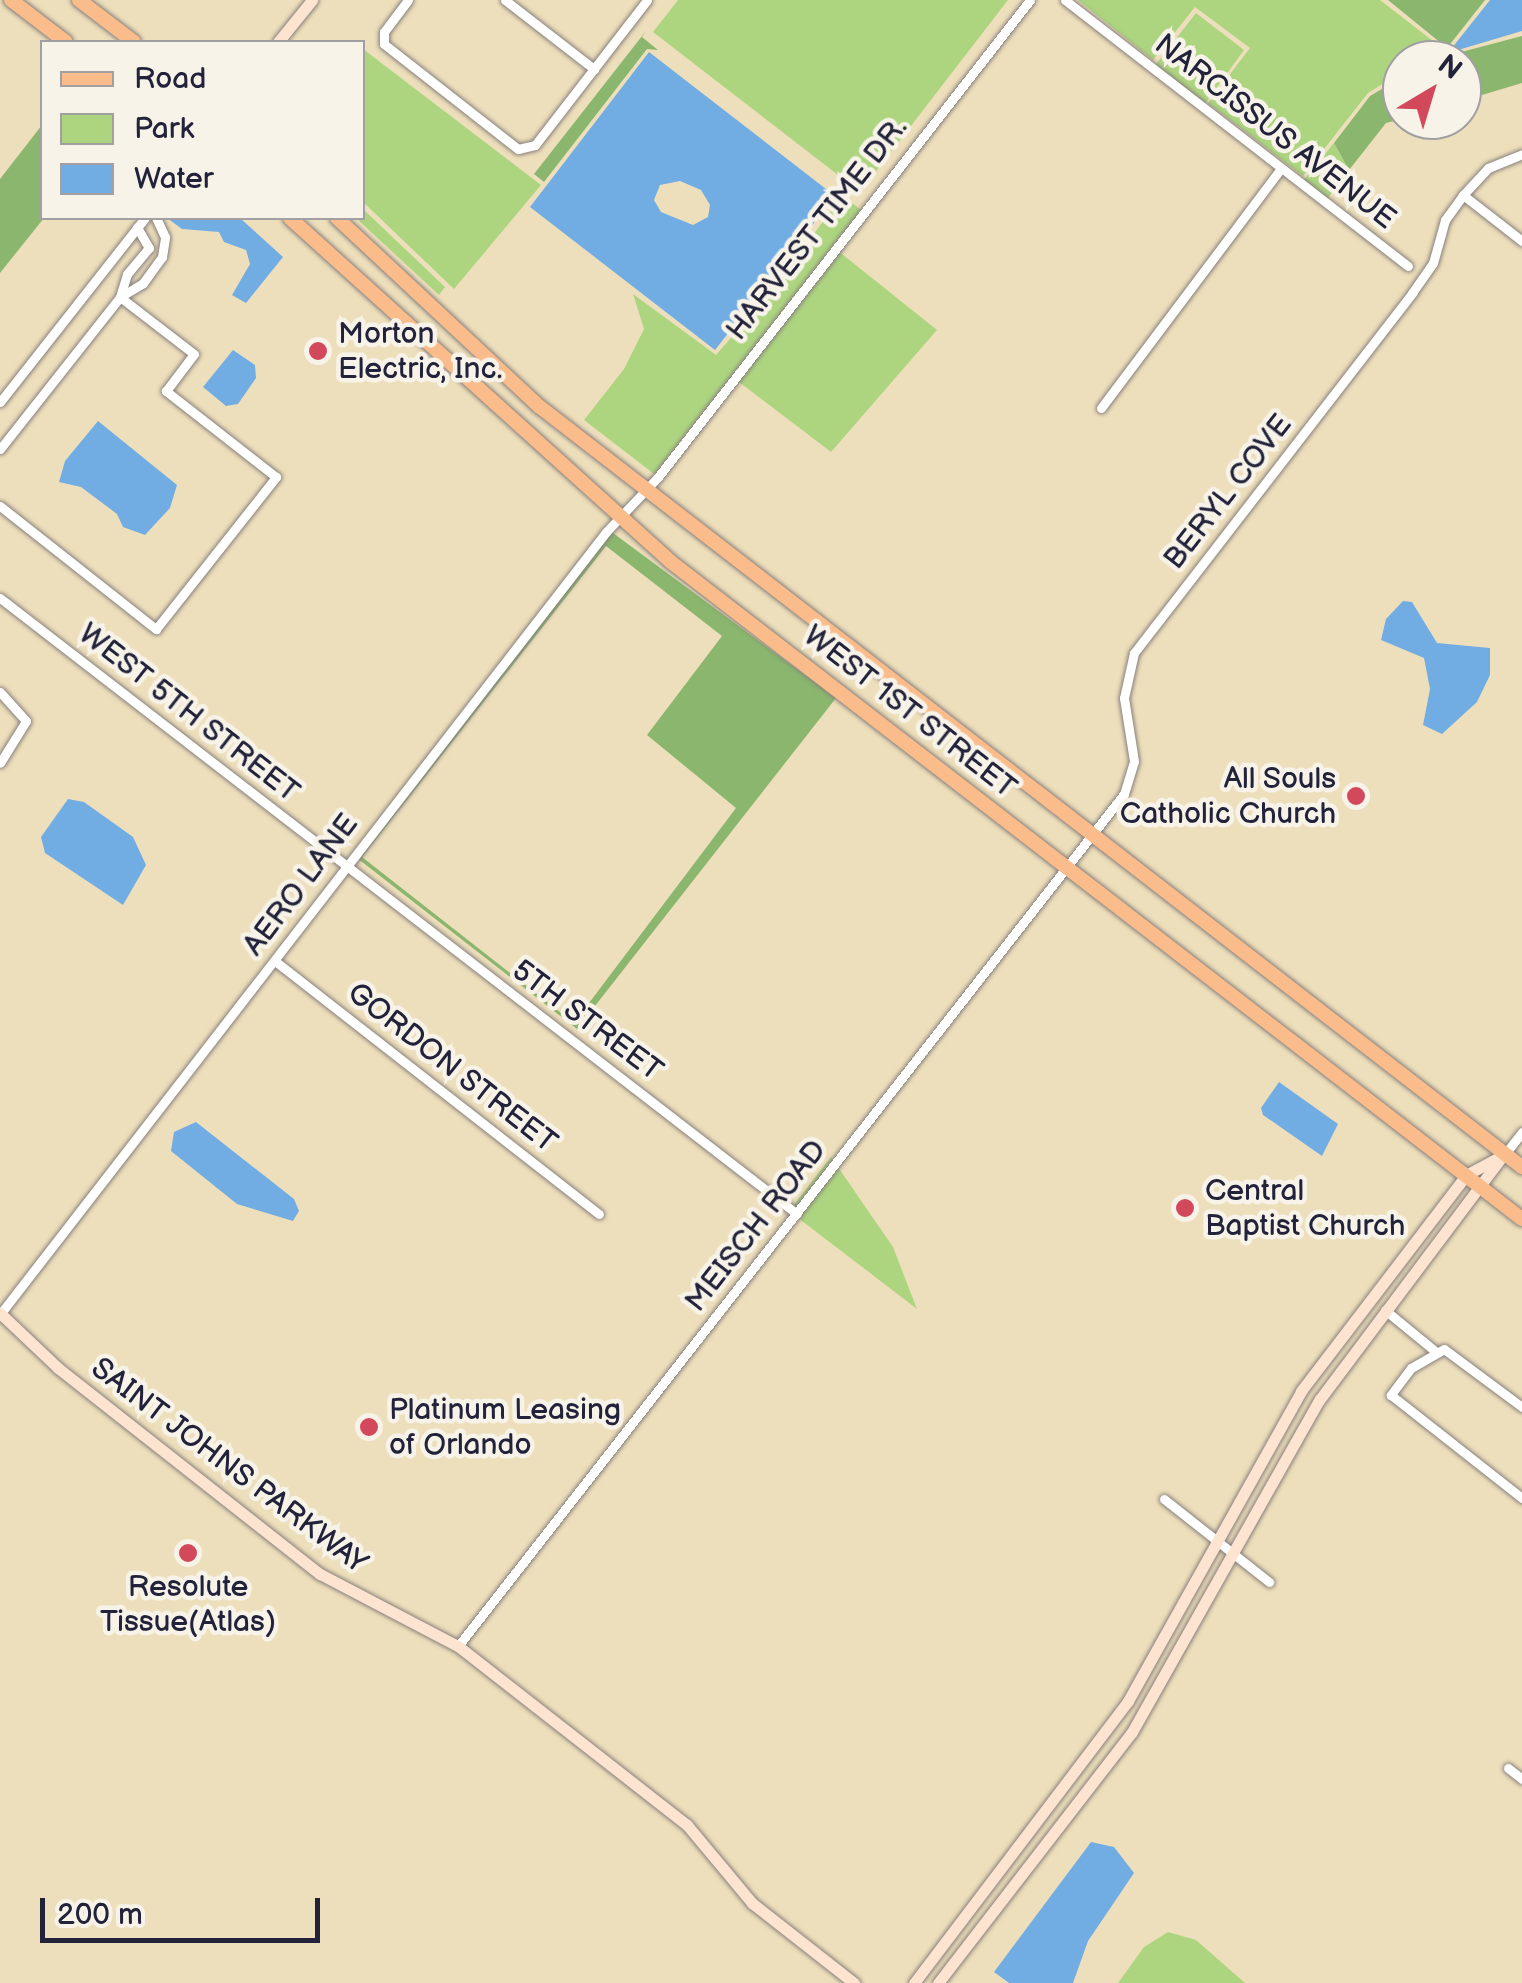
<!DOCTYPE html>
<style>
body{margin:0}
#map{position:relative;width:1522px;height:1983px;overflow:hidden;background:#eedfbc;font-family:"Balsamiq Sans",sans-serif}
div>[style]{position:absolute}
.green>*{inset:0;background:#add580}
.forest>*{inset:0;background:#8ab66e}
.water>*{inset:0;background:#71ade2}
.roads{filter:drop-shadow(0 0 2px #88807c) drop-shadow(0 0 2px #88807c)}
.street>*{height:9px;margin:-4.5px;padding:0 4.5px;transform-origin:4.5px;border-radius:4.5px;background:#fff}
.secondary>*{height:11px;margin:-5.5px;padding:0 5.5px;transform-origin:5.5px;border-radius:5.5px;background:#fde4d1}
.primary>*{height:14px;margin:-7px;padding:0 7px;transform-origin:7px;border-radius:7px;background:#fabc8b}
.dots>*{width:28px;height:28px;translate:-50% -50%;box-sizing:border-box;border:5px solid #f7f3e8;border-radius:50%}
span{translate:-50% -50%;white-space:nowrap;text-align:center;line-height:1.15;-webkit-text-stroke:9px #f7f3e8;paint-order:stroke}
.street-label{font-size:30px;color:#22223b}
.poi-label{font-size:30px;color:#22223b}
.left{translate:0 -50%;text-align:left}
.right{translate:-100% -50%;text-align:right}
.legend{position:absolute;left:40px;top:40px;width:325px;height:180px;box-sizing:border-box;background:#f7f3e8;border:2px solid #a29fa3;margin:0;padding:12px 18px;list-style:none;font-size:30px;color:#22223b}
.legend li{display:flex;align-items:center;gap:20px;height:50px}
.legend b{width:50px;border:2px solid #a29fa3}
.north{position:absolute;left:1382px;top:40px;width:100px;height:100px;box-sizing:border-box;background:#f7f3e8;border:2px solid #a29fa3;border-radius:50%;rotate:38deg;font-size:28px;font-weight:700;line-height:40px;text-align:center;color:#22223b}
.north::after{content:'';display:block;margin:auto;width:35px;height:45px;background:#d1495b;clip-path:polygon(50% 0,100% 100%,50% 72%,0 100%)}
.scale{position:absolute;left:40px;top:1898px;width:280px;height:45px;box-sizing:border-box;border:5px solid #22223b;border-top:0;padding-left:12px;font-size:30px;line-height:35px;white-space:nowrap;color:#22223b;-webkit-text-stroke:8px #f7f3e8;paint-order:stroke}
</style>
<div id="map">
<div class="green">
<i style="clip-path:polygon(678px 0,1008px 0,860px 192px,653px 32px)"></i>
<i style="clip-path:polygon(1078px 0,1380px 0,1442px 48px,1422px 60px,1402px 60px,1402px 72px,1368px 93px,1303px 176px,1208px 103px,1250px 48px,1195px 7px,1153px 60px)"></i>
<i style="clip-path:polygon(1196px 13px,1244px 50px,1204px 105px,1303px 181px,1334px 143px,1349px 170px,1327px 199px,1153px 68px)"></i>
<i style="clip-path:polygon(363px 49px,541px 185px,454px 289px,363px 202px)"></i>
<i style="clip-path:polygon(838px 192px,865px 213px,837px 250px,937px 330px,831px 452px,735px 379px,658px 477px,584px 420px,624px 369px,644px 329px,633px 294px,716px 355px,770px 293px,836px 204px)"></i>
<i style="clip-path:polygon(363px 209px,445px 287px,439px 295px,356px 218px,362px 218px)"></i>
<i style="clip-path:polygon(831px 1157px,893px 1247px,917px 1309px,789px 1211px)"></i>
<i style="clip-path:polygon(1168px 1932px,1196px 1940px,1245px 1983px,1118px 1983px,1144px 1947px)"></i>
</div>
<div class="forest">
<i style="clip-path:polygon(1388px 0,1485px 0,1447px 48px)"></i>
<i style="clip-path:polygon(646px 31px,642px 37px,658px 50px,647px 49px,544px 182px,534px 174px)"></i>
<i style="clip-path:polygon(1522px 36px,1522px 83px,1462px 101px,1462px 60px,1431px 60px)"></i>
<i style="clip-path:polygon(1402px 77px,1402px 119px,1386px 123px,1349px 170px,1334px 143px,1370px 96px)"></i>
<i style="clip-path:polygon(42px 125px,44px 218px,0 273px,0 179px)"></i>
<i style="clip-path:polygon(evenodd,609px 530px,836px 698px,577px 1029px,357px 858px,609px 530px,606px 546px,722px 636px,647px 735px,736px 808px,574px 1023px,362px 857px,606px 546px)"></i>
</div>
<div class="water">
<i style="clip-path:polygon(1490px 0,1522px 0,1522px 31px,1448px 53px)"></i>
<i style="clip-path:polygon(evenodd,649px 52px,835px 196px,715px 350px,530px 207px,649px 52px,680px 181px,701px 190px,710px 205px,708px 217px,693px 225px,661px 212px,654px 200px,660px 185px,680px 181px)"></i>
<i style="clip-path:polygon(167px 218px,240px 218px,283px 257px,246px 303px,232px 295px,250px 264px,246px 250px,224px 242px,219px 232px,182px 229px)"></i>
<i style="clip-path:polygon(233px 350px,255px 365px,256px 378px,238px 404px,226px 406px,203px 387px)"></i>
<i style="clip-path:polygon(98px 421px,177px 485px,170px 508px,145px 535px,123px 527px,117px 514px,81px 487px,59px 482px,65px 461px)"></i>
<i style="clip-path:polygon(1403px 601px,1412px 602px,1437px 643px,1490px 648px,1490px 675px,1477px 702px,1442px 734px,1423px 725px,1430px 689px,1424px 658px,1381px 640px,1386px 619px)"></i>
<i style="clip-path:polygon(68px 799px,84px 802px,133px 837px,146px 865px,123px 905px,45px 853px,41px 837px)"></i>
<i style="clip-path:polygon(1279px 1082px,1338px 1124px,1322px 1156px,1263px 1115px,1261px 1108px)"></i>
<i style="clip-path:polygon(196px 1122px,294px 1199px,299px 1211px,293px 1221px,237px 1204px,171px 1151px,174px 1132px)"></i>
<i style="clip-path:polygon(1091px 1842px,1114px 1847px,1134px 1873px,1088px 1941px,1073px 1983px,1009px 1983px,994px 1972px)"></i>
</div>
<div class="roads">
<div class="street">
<i style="left:408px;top:0;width:40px;rotate:127deg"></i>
<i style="left:384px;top:32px;width:12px;rotate:90deg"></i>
<i style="left:384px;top:44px;width:170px;rotate:38.1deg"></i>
<i style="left:518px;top:149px;width:17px;rotate:-13deg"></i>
<i style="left:535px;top:145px;width:183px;rotate:-52.3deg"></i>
<i style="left:505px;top:0;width:113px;rotate:37.8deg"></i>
<i style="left:1065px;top:0;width:434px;rotate:37.8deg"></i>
<i style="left:1463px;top:195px;width:75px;rotate:37.9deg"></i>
<i style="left:120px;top:297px;width:27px;rotate:-31deg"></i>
<i style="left:143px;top:283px;width:32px;rotate:-54deg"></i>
<i style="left:162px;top:257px;width:20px;rotate:-81deg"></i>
<i style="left:165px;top:237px;width:21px;rotate:-115deg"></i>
<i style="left:0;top:402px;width:234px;rotate:-51.8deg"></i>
<i style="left:1101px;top:408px;width:300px;rotate:-53.1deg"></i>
<i style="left:0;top:449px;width:194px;rotate:-51.7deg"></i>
<i style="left:120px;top:297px;width:24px;rotate:-73deg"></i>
<i style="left:127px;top:274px;width:34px;rotate:-50deg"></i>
<i style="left:149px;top:248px;width:24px;rotate:-120deg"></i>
<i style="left:0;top:506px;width:199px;rotate:38.3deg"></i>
<i style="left:156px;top:629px;width:194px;rotate:-51.7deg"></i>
<i style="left:276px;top:477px;width:140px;rotate:-142deg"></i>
<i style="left:166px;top:391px;width:46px;rotate:-52.9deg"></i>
<i style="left:194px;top:354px;width:93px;rotate:-142.4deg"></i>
<i style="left:0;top:598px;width:1007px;rotate:37.7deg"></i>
<i style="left:0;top:692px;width:39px;rotate:48deg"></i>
<i style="left:26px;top:721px;width:49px;rotate:121.8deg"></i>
<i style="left:275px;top:961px;width:411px;rotate:38deg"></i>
<i style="left:1505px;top:1154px;width:28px;rotate:-52deg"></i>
<i style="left:1385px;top:1310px;width:65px;rotate:39.4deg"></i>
<i style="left:1px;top:1313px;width:988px;rotate:-52.24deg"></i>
<i style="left:606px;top:532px;width:76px;rotate:-46.6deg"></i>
<i style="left:658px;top:477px;width:605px;rotate:-52.05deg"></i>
<i style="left:1522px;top:1407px;width:97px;rotate:-143.4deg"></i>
<i style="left:1444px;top:1349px;width:38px;rotate:150deg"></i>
<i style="left:1411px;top:1368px;width:34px;rotate:127deg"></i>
<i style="left:1391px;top:1395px;width:167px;rotate:38.2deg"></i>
<i style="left:1164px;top:1499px;width:134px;rotate:38.3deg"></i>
<i style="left:458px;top:1646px;width:1081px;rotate:-51.99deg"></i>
<i style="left:1124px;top:794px;width:34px;rotate:-73deg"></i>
<i style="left:1134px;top:761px;width:64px;rotate:-99deg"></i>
<i style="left:1124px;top:698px;width:46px;rotate:-77.5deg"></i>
<i style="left:1134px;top:653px;width:455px;rotate:-52.3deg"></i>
<i style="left:1412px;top:293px;width:37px;rotate:-55deg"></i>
<i style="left:1433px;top:263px;width:45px;rotate:-74.4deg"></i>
<i style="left:1445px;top:220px;width:31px;rotate:-54deg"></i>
<i style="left:1463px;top:195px;width:37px;rotate:-47deg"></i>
<i style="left:1488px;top:168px;width:37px;rotate:-22deg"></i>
<i style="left:1508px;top:1768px;width:18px;rotate:38deg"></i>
</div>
<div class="secondary">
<i style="left:278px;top:42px;width:54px;rotate:-51deg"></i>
<i style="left:0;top:1313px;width:80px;rotate:43.5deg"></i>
<i style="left:58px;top:1368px;width:333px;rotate:38.2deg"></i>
<i style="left:320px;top:1574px;width:156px;rotate:27.6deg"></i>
<i style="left:458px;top:1646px;width:291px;rotate:38deg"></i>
<i style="left:687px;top:1825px;width:102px;rotate:50.2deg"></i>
<i style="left:752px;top:1903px;width:130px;rotate:38.1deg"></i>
<i style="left:914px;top:1983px;width:354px;rotate:-52.8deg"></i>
<i style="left:1128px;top:1701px;width:355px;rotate:-60.8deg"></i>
<i style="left:1301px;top:1391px;width:272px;rotate:-52.6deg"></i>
<i style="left:1466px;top:1175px;width:44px;rotate:-28.3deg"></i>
<i style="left:938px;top:1983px;width:317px;rotate:-52.3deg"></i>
<i style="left:1132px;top:1732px;width:382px;rotate:-60.6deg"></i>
<i style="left:1320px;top:1399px;width:303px;rotate:-53.1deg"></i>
</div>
<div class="primary">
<i style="left:11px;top:0;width:69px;rotate:37.4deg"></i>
<i style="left:79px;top:0;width:69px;rotate:37.4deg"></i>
<i style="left:290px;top:218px;width:513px;rotate:42.08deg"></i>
<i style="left:671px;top:562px;width:1075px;rotate:37.67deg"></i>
<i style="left:337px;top:218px;width:277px;rotate:43deg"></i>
<i style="left:540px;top:407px;width:1242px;rotate:37.74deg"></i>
</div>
</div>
<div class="dots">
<i style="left:318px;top:351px;background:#d1495b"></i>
<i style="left:1356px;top:796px;background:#d1495b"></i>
<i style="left:1185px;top:1208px;background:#d1495b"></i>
<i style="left:369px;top:1427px;background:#d1495b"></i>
<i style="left:188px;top:1553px;background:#d1495b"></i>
</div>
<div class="street-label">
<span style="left:1275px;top:132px;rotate:38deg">NARCISSUS AVENUE</span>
<span style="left:817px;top:229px;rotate:-52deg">HARVEST TIME DR.</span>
<span style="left:1228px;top:492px;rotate:-52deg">BERYL COVE</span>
<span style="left:910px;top:712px;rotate:38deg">WEST 1ST STREET</span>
<span style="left:189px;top:713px;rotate:38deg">WEST 5TH STREET</span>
<span style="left:301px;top:885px;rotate:-53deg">AERO LANE</span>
<span style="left:587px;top:1021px;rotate:37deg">5TH STREET</span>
<span style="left:452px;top:1068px;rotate:38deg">GORDON STREET</span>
<span style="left:756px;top:1226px;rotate:-52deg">MEISCH ROAD</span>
<span style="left:229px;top:1466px;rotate:37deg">SAINT JOHNS PARKWAY</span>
</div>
<div class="poi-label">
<span class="left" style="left:338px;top:351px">Morton<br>Electric, Inc.</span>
<span class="right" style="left:1336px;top:796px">All Souls<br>Catholic Church</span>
<span class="left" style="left:1205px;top:1208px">Central<br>Baptist Church</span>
<span class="left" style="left:389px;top:1427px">Platinum Leasing<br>of Orlando</span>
<span style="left:188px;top:1604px">Resolute<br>Tissue(Atlas)</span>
</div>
<ul class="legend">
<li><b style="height:12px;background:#fabc8b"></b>Road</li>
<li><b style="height:28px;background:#add580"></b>Park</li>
<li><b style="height:28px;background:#71ade2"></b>Water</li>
</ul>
<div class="north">N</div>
<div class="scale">200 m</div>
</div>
